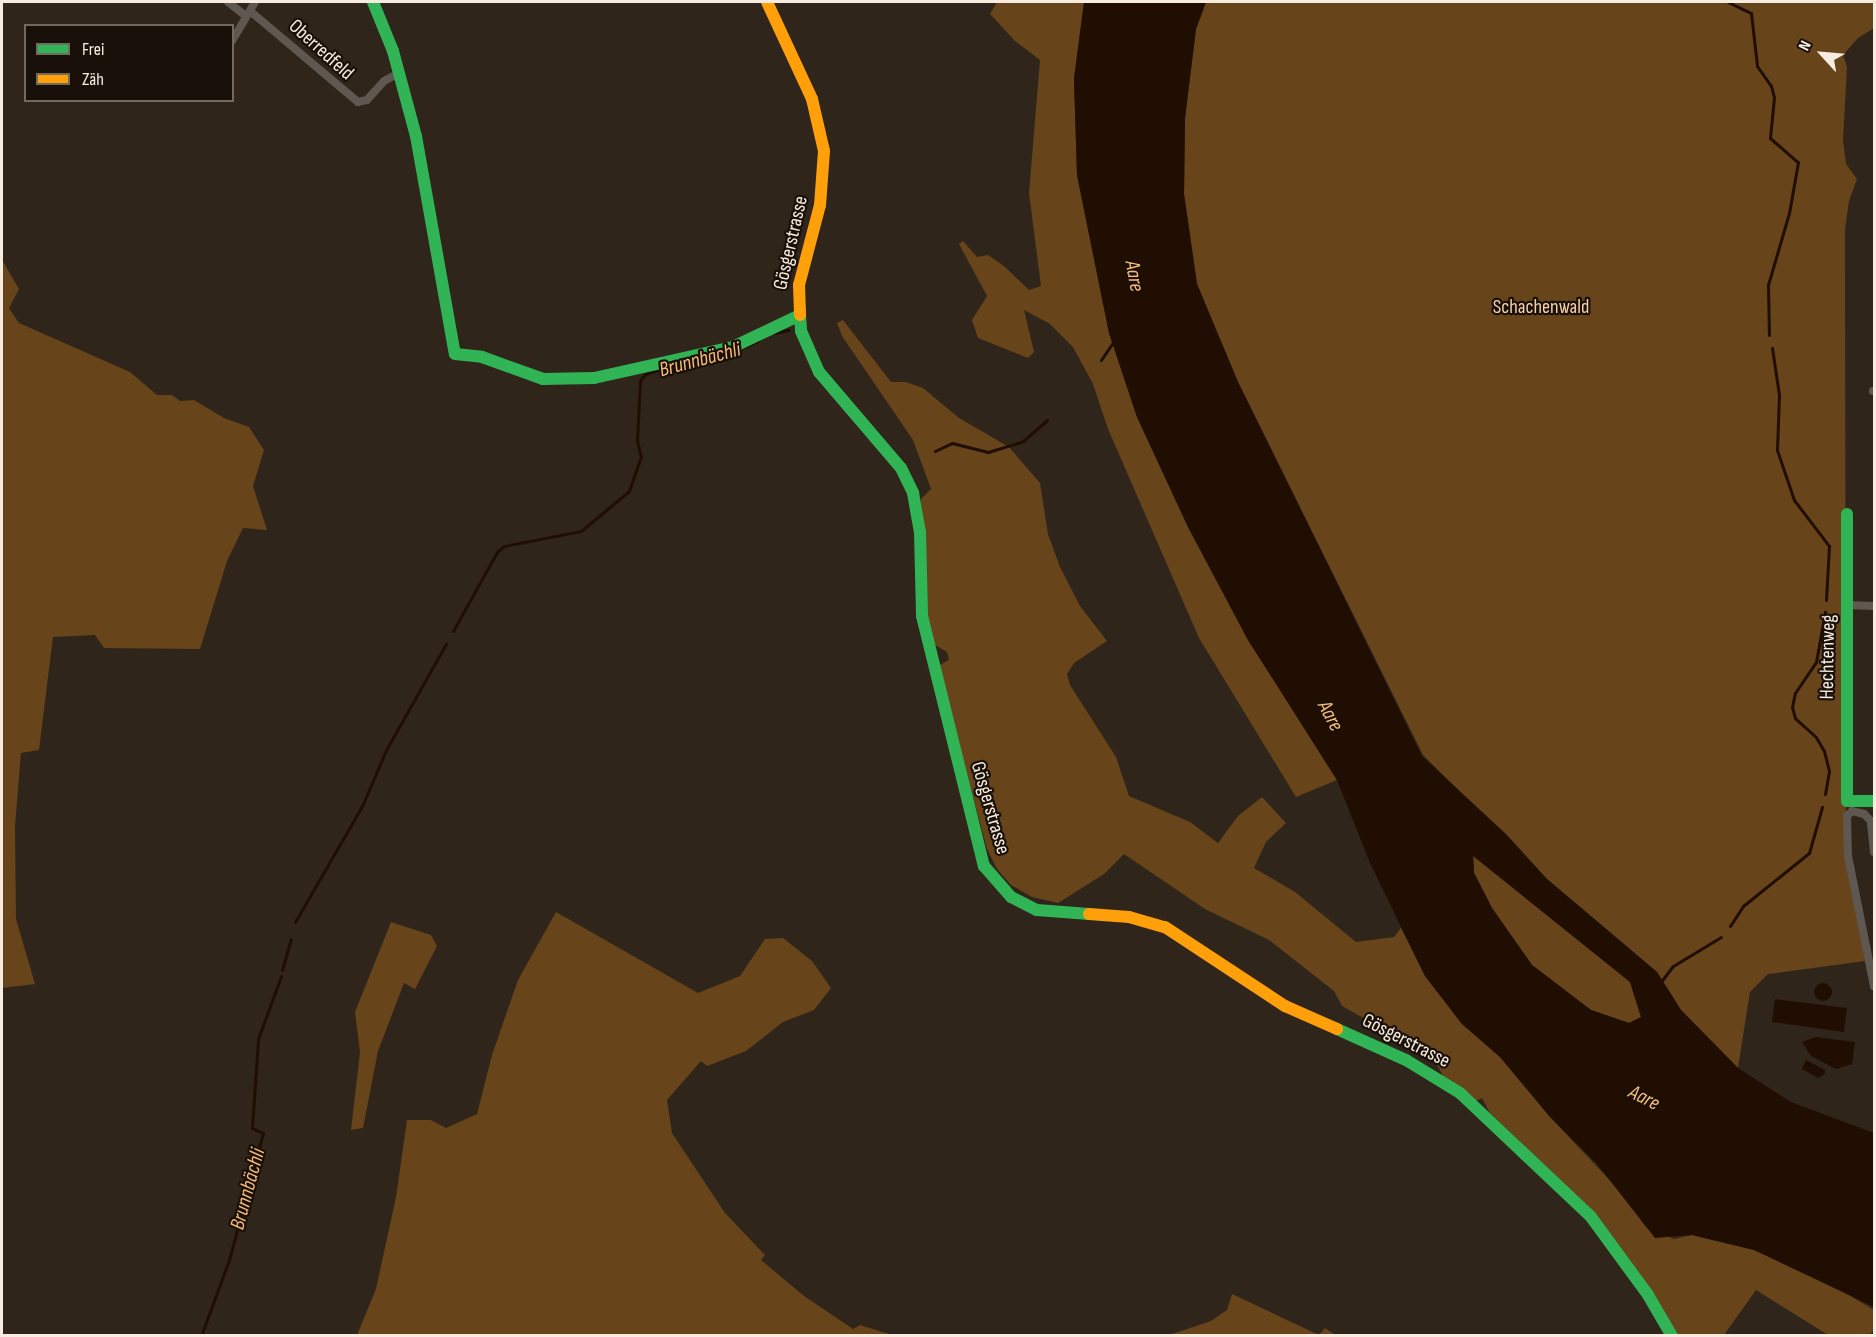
<!DOCTYPE html>
<meta charset="utf-8">
<style>
body{margin:0}
#map{position:relative;width:1876px;height:1337px;overflow:hidden;background:#2f251b;font-family:"Sofia Sans Condensed",sans-serif}
div>[style]{position:absolute}
.green>*{inset:0;background:#67441a}
.water>*{inset:0;background:#210e02}
.round{border-radius:50%}
.stream>*{height:3px;margin:-1.5px;padding:0 1.5px;transform-origin:1.5px;border-radius:1.5px;background:#210e02}
.street>*{height:8px;margin:-4px;padding:0 4px;transform-origin:4px;border-radius:4px;background:#5f5851}
.fast>*{height:12px;margin:-6px;padding:0 6px;transform-origin:6px;border-radius:6px;background:#30b455}
.slow>*{height:12px;margin:-6px;padding:0 6px;transform-origin:6px;border-radius:6px;background:#ff9f0a}
span{translate:-50% -50%;white-space:nowrap;text-align:center;line-height:1.15;-webkit-text-stroke:4.5px #191109;paint-order:stroke}
.street-label{font-size:20px;color:#f8ece0}
.park-label{font-size:20px;color:#f8d1a9}
.water-label{font-size:21px;color:#fabb76;font-style:italic}
.frame{position:absolute;inset:0;border:3px solid #f8ece0;pointer-events:none}
.legend{position:absolute;left:24px;top:24px;width:210px;height:78px;box-sizing:border-box;background:#191109;border:2px solid #72695f;margin:0;padding:8px 10px;list-style:none;font-size:18px;color:#f8ece0}
.legend li{display:flex;align-items:center;gap:12px;height:30px}
.legend b{width:30px;border:2px solid #72695f}
.north{position:absolute;left:1792px;top:24px;width:60px;height:60px;-webkit-text-stroke:4px #191109;paint-order:stroke;rotate:296deg;font-size:16px;font-weight:700;line-height:24px;text-align:center;color:#f8ece0}
.north::after{content:'';display:block;margin:auto;width:21px;height:27px;background:#f8ece0;clip-path:polygon(50% 0,100% 100%,50% 72%,0 100%)}
</style>
<div id="map">
<div class="green">
<i style="clip-path:polygon(997px 2px,1084px 2px,1074px 79px,1077px 175px,1109px 333px,1137px 417px,1188px 527px,1248px 640px,1337px 780px,1296px 797px,1199px 638px,1108px 429px,1093px 384px,1073px 347px,1050px 324px,1024px 310px,1034px 352px,1028px 358px,978px 338px,972px 320px,987px 296px,959px 244px,963px 241px,977px 257px,988px 255px,1004px 266px,1029px 290px,1041px 286px,1029px 193px,1040px 60px,1015px 41px,990px 14px)"></i>
<i style="clip-path:polygon(1206px 2px,1874px 2px,1874px 28px,1858px 38px,1843px 55px,1847px 67px,1843px 140px,1846px 164px,1857px 179px,1849px 201px,1845px 229px,1846px 840px,1865px 961px,1768px 974px,1750px 992px,1738px 1068px,1681px 1010px,1657px 972px,1547px 879px,1423px 755px,1238px 382px,1197px 284px,1184px 194px,1185px 118px,1196px 29px)"></i>
<i style="clip-path:polygon(2px 260px,19px 289px,9px 308px,19px 323px,130px 372px,157px 395px,172px 395px,180px 401px,194px 400px,224px 418px,249px 427px,264px 450px,253px 486px,267px 530px,243px 528px,227px 561px,200px 649px,104px 648px,95px 635px,53px 637px,39px 750px,21px 753px,15px 826px,16px 919px,35px 984px,2px 988px)"></i>
<i style="clip-path:polygon(843px 320px,891px 382px,906px 382px,923px 388px,959px 418px,1009px 447px,1040px 483px,1048px 534px,1060px 567px,1080px 606px,1107px 641px,1074px 663px,1067px 674px,1070px 685px,1116px 757px,1129px 796px,1190px 822px,1218px 843px,1238px 816px,1262px 797px,1286px 823px,1266px 842px,1254px 868px,1295px 892px,1356px 942px,1394px 937px,1401px 928px,1425px 976px,1462px 1024px,1500px 1057px,1550px 1117px,1621px 1192px,1646px 1227px,1674px 1239px,1692px 1235px,1754px 1250px,1822px 1279px,1874px 1310px,1874px 1329px,1870px 1335px,1828px 1335px,1756px 1290px,1724px 1335px,1676px 1335px,1575px 1195px,1490px 1113px,1482px 1098px,1476px 1101px,1444px 1078px,1433px 1057px,1342px 1006px,1334px 991px,1269px 940px,1205px 909px,1124px 854px,1104px 874px,1058px 903px,1032px 897px,1011px 885px,997px 869px,987px 849px,938px 666px,949px 660px,947px 652px,932px 643px,926px 611px,921px 499px,931px 489px,913px 440px,842px 336px,837px 323px)"></i>
<i style="clip-path:polygon(1473px 855px,1630px 982px,1641px 1017px,1629px 1023px,1591px 1010px,1532px 965px,1492px 908px,1474px 873px)"></i>
<i style="clip-path:polygon(556px 912px,698px 993px,740px 976px,765px 939px,783px 938px,812px 961px,831px 988px,814px 1010px,783px 1022px,746px 1051px,707px 1066px,701px 1061px,667px 1100px,672px 1133px,725px 1213px,765px 1255px,761px 1260px,804px 1296px,853px 1329px,860px 1325px,892px 1335px,357px 1335px,376px 1289px,396px 1197px,407px 1120px,431px 1120px,446px 1128px,477px 1114px,492px 1055px,518px 980px)"></i>
<i style="clip-path:polygon(391px 922px,431px 935px,437px 946px,415px 989px,404px 983px,378px 1051px,363px 1128px,351px 1130px,360px 1052px,355px 1012px)"></i>
<i style="clip-path:polygon(1232px 1294px,1319px 1335px,1325px 1328px,1335px 1335px,1169px 1335px,1211px 1321px,1227px 1310px)"></i>
</div>
<div class="water">
<i style="clip-path:polygon(evenodd,1084px 2px,1206px 2px,1196px 29px,1185px 118px,1184px 194px,1197px 284px,1238px 382px,1422px 756px,1507px 835px,1547px 879px,1657px 972px,1681px 1010px,1738px 1068px,1791px 1102px,1874px 1133px,1874px 1307px,1754px 1250px,1692px 1235px,1655px 1238px,1597px 1164px,1550px 1117px,1500px 1057px,1462px 1024px,1425px 976px,1370px 863px,1337px 780px,1248px 640px,1188px 527px,1137px 417px,1109px 333px,1077px 175px,1074px 79px,1084px 2px,1473px 856px,1630px 982px,1641px 1017px,1629px 1023px,1591px 1010px,1532px 965px,1492px 908px,1474px 873px,1473px 856px)"></i>
<i class="round" style="left:1814px;top:983px;width:18px;height:18px"></i>
<i style="clip-path:polygon(1775px 999px,1847px 1008px,1844px 1032px,1772px 1022px)"></i>
<i style="clip-path:polygon(1816px 1037px,1855px 1042px,1852px 1064px,1836px 1069px,1811px 1056px,1802px 1042px)"></i>
<i style="clip-path:polygon(1806px 1060px,1825px 1070px,1825px 1074px,1818px 1078px,1802px 1069px)"></i>
</div>
<div class="stream">
<i style="left:1728px;top:2px;width:25px;rotate:26deg"></i>
<i style="left:1751px;top:13px;width:53px;rotate:83.5deg"></i>
<i style="left:1757px;top:66px;width:24px;rotate:55deg"></i>
<i style="left:1771px;top:86px;width:11px;rotate:75deg"></i>
<i style="left:1774px;top:97px;width:41px;rotate:95.6deg"></i>
<i style="left:1770px;top:138px;width:37px;rotate:41deg"></i>
<i style="left:1798px;top:162px;width:52px;rotate:100deg"></i>
<i style="left:1789px;top:213px;width:75px;rotate:106.3deg"></i>
<i style="left:1768px;top:285px;width:50px;rotate:88.9deg"></i>
<i style="left:775px;top:333px;width:14px;rotate:-12deg"></i>
<i style="left:1772px;top:348px;width:48px;rotate:81.5deg"></i>
<i style="left:1779px;top:395px;width:55px;rotate:92.1deg"></i>
<i style="left:1777px;top:450px;width:53px;rotate:71.2deg"></i>
<i style="left:1794px;top:500px;width:58px;rotate:52.7deg"></i>
<i style="left:1829px;top:546px;width:54px;rotate:93.2deg"></i>
<i style="left:729px;top:354px;width:32px;rotate:-24deg"></i>
<i style="left:1101px;top:360px;width:22px;rotate:-56deg"></i>
<i style="left:935px;top:451px;width:19px;rotate:-25deg"></i>
<i style="left:952px;top:443px;width:37px;rotate:14deg"></i>
<i style="left:988px;top:452px;width:37px;rotate:-17deg"></i>
<i style="left:1023px;top:441px;width:32px;rotate:-41deg"></i>
<i style="left:453px;top:631px;width:90px;rotate:-60.9deg"></i>
<i style="left:497px;top:552px;width:9px;rotate:-41deg"></i>
<i style="left:504px;top:546px;width:78px;rotate:-11deg"></i>
<i style="left:581px;top:531px;width:62px;rotate:-39.8deg"></i>
<i style="left:629px;top:491px;width:36px;rotate:-71deg"></i>
<i style="left:641px;top:457px;width:16px;rotate:-104deg"></i>
<i style="left:637px;top:441px;width:60px;rotate:-87.1deg"></i>
<i style="left:640px;top:381px;width:9px;rotate:-54deg"></i>
<i style="left:645px;top:374px;width:14px;rotate:-17deg"></i>
<i style="left:1825px;top:794px;width:23px;rotate:-80deg"></i>
<i style="left:1829px;top:771px;width:21px;rotate:-104deg"></i>
<i style="left:1824px;top:751px;width:16px;rotate:-120deg"></i>
<i style="left:1816px;top:737px;width:28px;rotate:-138deg"></i>
<i style="left:1795px;top:718px;width:11px;rotate:-105deg"></i>
<i style="left:1792px;top:707px;width:14px;rotate:-78deg"></i>
<i style="left:1795px;top:693px;width:37px;rotate:-56deg"></i>
<i style="left:1816px;top:662px;width:51px;rotate:-79.8deg"></i>
<i style="left:295px;top:922px;width:136px;rotate:-60deg"></i>
<i style="left:363px;top:804px;width:59px;rotate:-66.9deg"></i>
<i style="left:386px;top:750px;width:122px;rotate:-60.5deg"></i>
<i style="left:1730px;top:926px;width:24px;rotate:-57deg"></i>
<i style="left:1743px;top:906px;width:85px;rotate:-38.8deg"></i>
<i style="left:1809px;top:853px;width:48px;rotate:-74.2deg"></i>
<i style="left:282px;top:970px;width:32px;rotate:-74deg"></i>
<i style="left:1660px;top:983px;width:21px;rotate:-53deg"></i>
<i style="left:1673px;top:966px;width:56px;rotate:-31.1deg"></i>
<i style="left:201px;top:1336px;width:81px;rotate:-69.8deg"></i>
<i style="left:229px;top:1260px;width:131px;rotate:-75deg"></i>
<i style="left:263px;top:1133px;width:12px;rotate:-156deg"></i>
<i style="left:252px;top:1128px;width:89px;rotate:-86.1deg"></i>
<i style="left:258px;top:1039px;width:67px;rotate:-69.9deg"></i>
</div>
<div class="street">
<i style="left:228px;top:2px;width:23px;rotate:38deg"></i>
<i style="left:250px;top:11px;width:141px;rotate:40.1deg"></i>
<i style="left:358px;top:102px;width:9px;rotate:-13deg"></i>
<i style="left:367px;top:100px;width:25px;rotate:-48deg"></i>
<i style="left:384px;top:81px;width:17px;rotate:-28deg"></i>
<i style="left:232px;top:41px;width:45px;rotate:-59.5deg"></i>
<i style="left:1873px;top:391px;width:1px"></i>
<i style="left:1848px;top:605px;width:26px;rotate:2deg"></i>
<i style="left:1874px;top:852px;width:31px;rotate:-96deg"></i>
<i style="left:1871px;top:821px;width:10px;rotate:-135deg"></i>
<i style="left:1864px;top:814px;width:12px;rotate:-166deg"></i>
<i style="left:1852px;top:811px;width:7px;rotate:135deg"></i>
<i style="left:1847px;top:816px;width:40px;rotate:88.6deg"></i>
<i style="left:1848px;top:856px;width:133px;rotate:78.7deg"></i>
</div>
<div class="fast">
<i style="left:373px;top:2px;width:53px;rotate:67.8deg"></i>
<i style="left:393px;top:51px;width:88px;rotate:74.9deg"></i>
<i style="left:416px;top:136px;width:221px;rotate:79.9deg"></i>
<i style="left:455px;top:354px;width:27px;rotate:6deg"></i>
<i style="left:482px;top:357px;width:65px;rotate:19.8deg"></i>
<i style="left:543px;top:379px;width:51px;rotate:-1.1deg"></i>
<i style="left:594px;top:378px;width:142px;rotate:-12.6deg"></i>
<i style="left:733px;top:347px;width:72px;rotate:-25.5deg"></i>
<i style="left:800px;top:315px;width:16px;rotate:86deg"></i>
<i style="left:801px;top:331px;width:45px;rotate:66.3deg"></i>
<i style="left:819px;top:372px;width:126px;rotate:49.5deg"></i>
<i style="left:901px;top:468px;width:28px;rotate:64deg"></i>
<i style="left:913px;top:493px;width:40px;rotate:80deg"></i>
<i style="left:920px;top:532px;width:84px;rotate:88.6deg"></i>
<i style="left:922px;top:616px;width:258px;rotate:76.1deg"></i>
<i style="left:984px;top:866px;width:41px;rotate:48.9deg"></i>
<i style="left:1011px;top:897px;width:29px;rotate:27deg"></i>
<i style="left:1037px;top:910px;width:52px;rotate:4.4deg"></i>
<i style="left:1847px;top:514px;width:287px;rotate:90deg"></i>
<i style="left:1847px;top:801px;width:27px"></i>
<i style="left:1337px;top:1029px;width:76px;rotate:24.2deg"></i>
<i style="left:1406px;top:1060px;width:63px;rotate:31.4deg"></i>
<i style="left:1460px;top:1093px;width:180px;rotate:43.4deg"></i>
<i style="left:1591px;top:1217px;width:97px;rotate:53.8deg"></i>
<i style="left:1648px;top:1295px;width:48px;rotate:59.7deg"></i>
</div>
<div class="slow">
<i style="left:767px;top:2px;width:107px;rotate:65.1deg"></i>
<i style="left:812px;top:99px;width:53px;rotate:77deg"></i>
<i style="left:824px;top:151px;width:54px;rotate:94.2deg"></i>
<i style="left:820px;top:205px;width:83px;rotate:104.7deg"></i>
<i style="left:799px;top:285px;width:30px;rotate:88deg"></i>
<i style="left:1089px;top:914px;width:40px;rotate:4.3deg"></i>
<i style="left:1129px;top:917px;width:37px;rotate:16deg"></i>
<i style="left:1165px;top:927px;width:144px;rotate:33.4deg"></i>
<i style="left:1285px;top:1006px;width:57px;rotate:23.9deg"></i>
</div>
<div class="street-label">
<span style="left:321px;top:50px;rotate:42deg">Oberredfeld</span>
<span style="left:791px;top:243px;rotate:-77deg">Gösgerstrasse</span>
<span style="left:1828px;top:657px;rotate:-89deg">Hechtenweg</span>
<span style="left:990px;top:808px;rotate:74deg">Gösgerstrasse</span>
<span style="left:1406px;top:1041px;rotate:27deg">Gösgerstrasse</span>
</div>
<div class="park-label">
<span style="left:1541px;top:307px">Schachenwald</span>
</div>
<div class="water-label">
<span style="left:1134px;top:276px;rotate:80deg">Aare</span>
<span style="left:700px;top:360px;rotate:-15deg">Brunnbächli</span>
<span style="left:1330px;top:716px;rotate:62deg">Aare</span>
<span style="left:1644px;top:1098px;rotate:27deg">Aare</span>
<span style="left:248px;top:1189px;rotate:-75deg">Brunnbächli</span>
</div>
<div class="frame"></div>
<ul class="legend">
<li><b style="height:8px;background:#30b455"></b>Frei</li>
<li><b style="height:8px;background:#ff9f0a"></b>Zäh</li>
</ul>
<div class="north">N</div>
</div>
